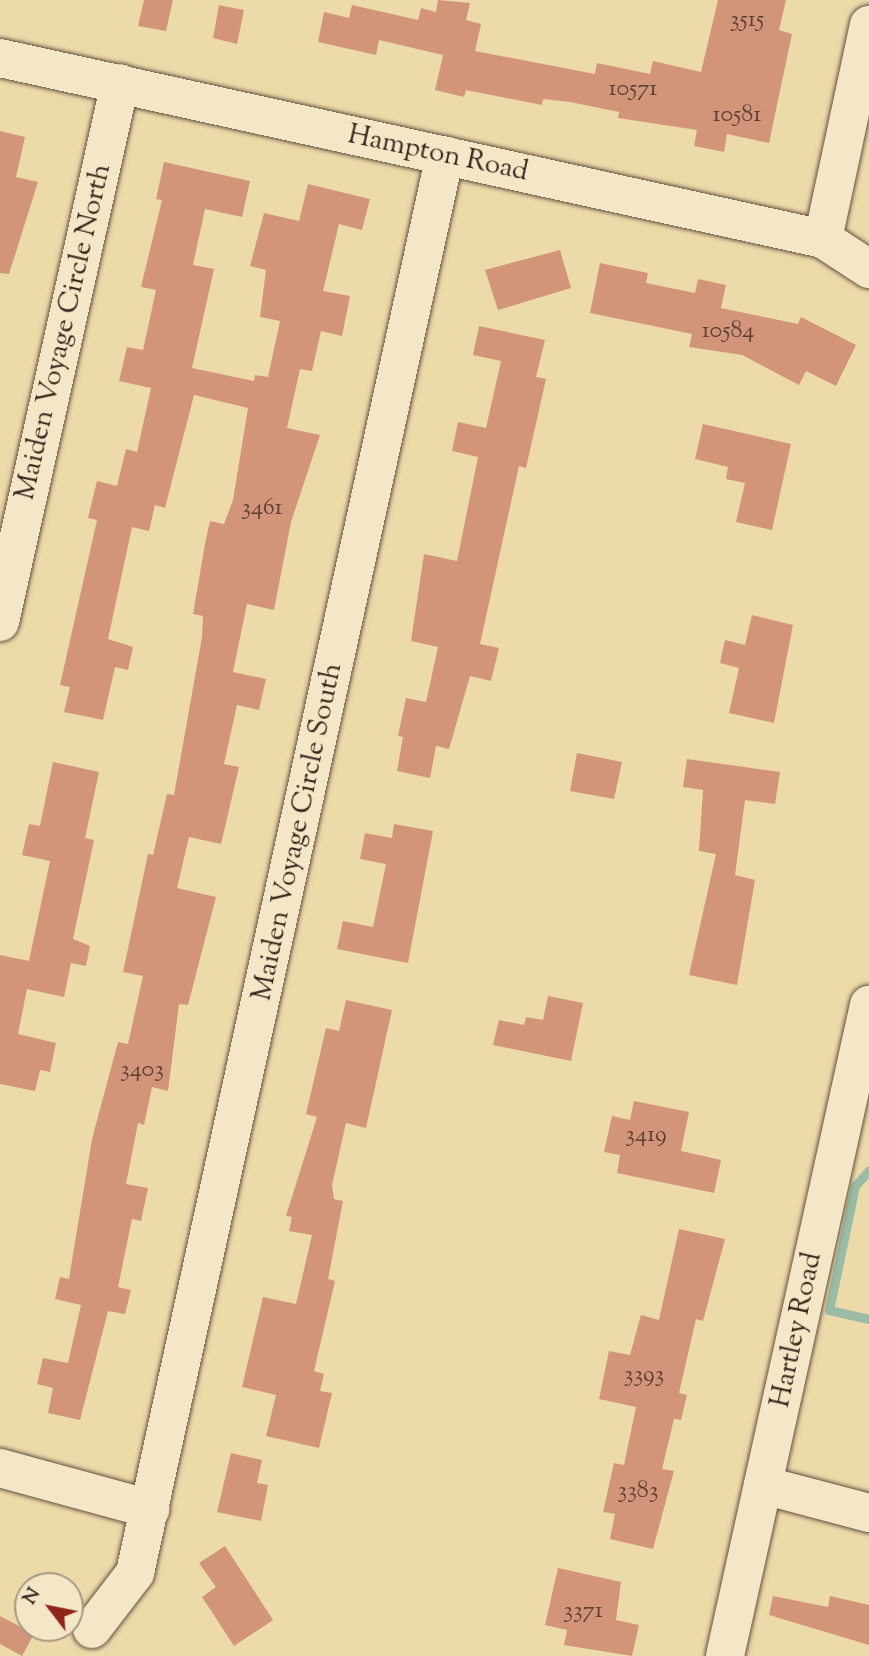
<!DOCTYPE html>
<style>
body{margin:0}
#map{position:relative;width:869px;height:1656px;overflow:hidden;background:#eddaa9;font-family:"Sorts Mill Goudy",serif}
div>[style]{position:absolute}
.stream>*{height:9px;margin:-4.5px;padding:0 4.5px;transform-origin:4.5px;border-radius:4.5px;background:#9abba4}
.building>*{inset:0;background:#d3957a}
.roads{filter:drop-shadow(0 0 2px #645240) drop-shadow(0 0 2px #645240)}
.minor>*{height:38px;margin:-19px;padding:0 19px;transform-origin:19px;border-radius:19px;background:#f3e7c7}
span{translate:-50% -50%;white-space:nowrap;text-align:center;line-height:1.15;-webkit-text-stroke:5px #f3e7c7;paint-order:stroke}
.number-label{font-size:24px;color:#5d4134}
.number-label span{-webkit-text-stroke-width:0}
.street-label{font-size:28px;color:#36251d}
.north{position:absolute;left:14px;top:1572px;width:70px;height:70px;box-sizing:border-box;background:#f3e7c7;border:2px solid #a79983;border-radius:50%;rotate:302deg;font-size:19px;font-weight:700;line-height:28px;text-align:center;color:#36251d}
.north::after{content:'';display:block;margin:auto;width:24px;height:32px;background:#8f2418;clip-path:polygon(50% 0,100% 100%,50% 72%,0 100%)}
</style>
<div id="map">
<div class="stream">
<i style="left:869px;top:1170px;width:21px;rotate:131deg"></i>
<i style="left:855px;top:1186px;width:127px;rotate:101.8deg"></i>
<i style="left:829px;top:1310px;width:41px;rotate:12.7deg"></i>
</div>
<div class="building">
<i style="clip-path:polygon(144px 0,173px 0,166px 31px,138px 26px)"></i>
<i style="clip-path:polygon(438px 0,470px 3px,466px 20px,481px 24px,475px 51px,595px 74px,597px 63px,650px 74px,653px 61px,701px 72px,718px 0,786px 0,779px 30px,792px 34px,769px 143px,727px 134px,724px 152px,694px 146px,697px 130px,618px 118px,619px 112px,570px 102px,543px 99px,542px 105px,466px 90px,464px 97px,435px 90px,443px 55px,379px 40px,376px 55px,318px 42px,324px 12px,349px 18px,352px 5px,418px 20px,421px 8px,436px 12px)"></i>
<i style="clip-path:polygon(219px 5px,244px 10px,237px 44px,213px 38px)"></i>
<i style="clip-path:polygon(0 131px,25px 137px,16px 177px,38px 182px,9px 274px,0 273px)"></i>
<i style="clip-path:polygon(164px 162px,250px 181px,242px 217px,205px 209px,193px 265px,214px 269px,192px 368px,254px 381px,255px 375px,268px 377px,280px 321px,260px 317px,266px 270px,250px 266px,264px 213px,299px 221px,308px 184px,370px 199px,362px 230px,339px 224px,323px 291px,350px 296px,342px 336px,321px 331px,312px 371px,300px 369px,287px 428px,320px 435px,291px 522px,274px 610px,247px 604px,233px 672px,266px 679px,259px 710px,237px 705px,224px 764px,239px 767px,221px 844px,189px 837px,177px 888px,216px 897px,188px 1005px,179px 1004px,168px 1091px,152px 1087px,144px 1125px,138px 1123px,126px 1184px,148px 1188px,141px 1221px,132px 1219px,118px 1287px,131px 1290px,125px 1314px,108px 1311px,80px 1420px,48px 1413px,53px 1388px,37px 1384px,43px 1358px,68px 1363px,81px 1305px,55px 1299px,60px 1277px,69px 1279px,92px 1139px,118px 1042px,128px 1044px,143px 976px,123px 972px,148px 854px,153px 855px,167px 794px,174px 795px,202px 637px,203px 616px,193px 614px,205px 544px,210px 521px,224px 524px,233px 500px,248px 408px,194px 395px,165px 508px,155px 505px,149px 531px,132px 527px,108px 639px,133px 647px,128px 670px,115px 667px,103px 720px,64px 712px,70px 687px,60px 685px,97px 520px,88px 518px,97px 481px,117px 486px,126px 449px,137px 452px,151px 388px,119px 381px,127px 347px,143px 350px,156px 290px,141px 287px,162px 200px,156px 199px)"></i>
<i style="clip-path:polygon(560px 250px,571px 288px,498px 310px,485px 270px)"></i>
<i style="clip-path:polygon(600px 263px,648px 273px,646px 283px,695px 293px,698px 279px,726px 285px,721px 308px,798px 324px,801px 317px,856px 345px,836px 386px,806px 371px,799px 385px,742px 355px,689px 347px,692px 334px,590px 313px)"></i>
<i style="clip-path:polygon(479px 326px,545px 340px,536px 377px,546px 379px,526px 468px,519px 466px,480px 644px,499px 648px,491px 681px,470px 676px,449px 749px,436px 746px,430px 778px,397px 771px,403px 737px,398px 736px,406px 698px,426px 702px,438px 647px,411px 641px,424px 554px,457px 561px,478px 457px,452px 451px,458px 422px,486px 428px,501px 361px,473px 355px)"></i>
<i style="clip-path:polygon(703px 424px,791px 444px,772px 530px,736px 522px,745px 483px,726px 479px,728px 467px,695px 459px)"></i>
<i style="clip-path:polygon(752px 615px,793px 625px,774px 723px,729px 713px,739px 668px,720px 663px,725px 640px,745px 645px)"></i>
<i style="clip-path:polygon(577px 753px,622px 762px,614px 799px,570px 791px)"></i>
<i style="clip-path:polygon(687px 759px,780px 772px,775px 804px,745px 800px,735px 875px,755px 880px,737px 985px,689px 975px,716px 854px,699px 851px,703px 790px,683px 787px)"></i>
<i style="clip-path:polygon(53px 762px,99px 772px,85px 838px,94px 840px,73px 939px,90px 946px,86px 966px,71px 963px,64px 997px,27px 989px,18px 1034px,56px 1043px,50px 1072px,40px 1070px,35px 1091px,0 1084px,0 955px,29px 961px,50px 861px,22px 855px,29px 824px,40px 826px)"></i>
<i style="clip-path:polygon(394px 824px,433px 831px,408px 963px,337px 949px,343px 921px,373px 927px,386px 864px,360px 859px,365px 833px,392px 838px)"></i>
<i style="clip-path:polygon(548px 996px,583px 1003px,571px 1061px,493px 1045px,499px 1020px,524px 1025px,526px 1017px,543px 1020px)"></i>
<i style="clip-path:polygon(346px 1000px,392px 1010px,366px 1128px,346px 1123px,332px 1185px,334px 1199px,343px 1201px,328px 1279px,335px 1281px,314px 1371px,324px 1374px,320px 1391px,332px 1393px,319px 1448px,266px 1436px,276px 1395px,242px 1387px,263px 1297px,296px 1304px,312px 1235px,289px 1231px,292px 1217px,286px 1216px,317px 1117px,306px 1114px,326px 1028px,339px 1031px)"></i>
<i style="clip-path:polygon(634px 1101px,689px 1112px,681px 1151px,721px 1160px,714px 1193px,617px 1173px,620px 1155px,604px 1152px,612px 1116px,630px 1120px)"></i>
<i style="clip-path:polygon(679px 1229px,725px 1239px,703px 1321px,696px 1319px,679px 1393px,687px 1395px,681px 1420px,674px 1419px,662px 1469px,674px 1471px,653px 1549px,610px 1539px,615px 1514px,603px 1512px,614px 1463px,624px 1465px,636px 1407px,599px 1399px,609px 1351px,630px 1355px,641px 1315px,659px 1320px)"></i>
<i style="clip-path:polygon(231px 1453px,262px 1460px,257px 1483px,268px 1485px,261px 1521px,217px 1512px)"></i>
<i style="clip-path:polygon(225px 1546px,273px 1620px,234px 1646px,202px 1597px,216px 1587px,199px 1563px)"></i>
<i style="clip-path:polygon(558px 1568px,621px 1582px,616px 1620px,639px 1625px,632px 1656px,564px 1645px,567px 1630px,545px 1625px)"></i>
<i style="clip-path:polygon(773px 1596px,828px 1607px,830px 1596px,869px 1605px,869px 1645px,769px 1615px)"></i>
<i style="clip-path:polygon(0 1616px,34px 1634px,22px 1656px,0 1644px)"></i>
</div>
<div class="roads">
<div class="minor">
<i style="left:0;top:58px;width:843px;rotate:12.4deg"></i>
<i style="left:823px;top:239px;width:55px;rotate:33.1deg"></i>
<i style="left:823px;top:239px;width:219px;rotate:-77.9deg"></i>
<i style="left:0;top:622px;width:552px;rotate:-77.45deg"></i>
<i style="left:0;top:1468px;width:156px;rotate:15.3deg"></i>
<i style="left:763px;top:1485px;width:110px;rotate:14.8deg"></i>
<i style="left:92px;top:1629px;width:71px;rotate:-52.5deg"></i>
<i style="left:135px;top:1573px;width:1451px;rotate:-77.67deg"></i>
<i style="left:725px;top:1656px;width:667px;rotate:-77.53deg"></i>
</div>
</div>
<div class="number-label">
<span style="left:747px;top:21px">3515</span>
<span style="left:633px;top:90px">10571</span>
<span style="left:737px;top:116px">10581</span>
<span style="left:728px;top:332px">10584</span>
<span style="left:262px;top:509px">3461</span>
<span style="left:142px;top:1071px">3403</span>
<span style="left:646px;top:1136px">3419</span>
<span style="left:644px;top:1376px">3393</span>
<span style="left:638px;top:1492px">3383</span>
<span style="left:583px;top:1612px">3371</span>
</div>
<div class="street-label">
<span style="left:438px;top:154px;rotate:12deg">Hampton Road</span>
<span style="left:64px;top:332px;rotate:-77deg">Maiden Voyage Circle North</span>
<span style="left:298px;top:832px;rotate:-78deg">Maiden Voyage Circle South</span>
<span style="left:797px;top:1330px;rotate:-78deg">Hartley Road</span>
</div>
<div class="north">N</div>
</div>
